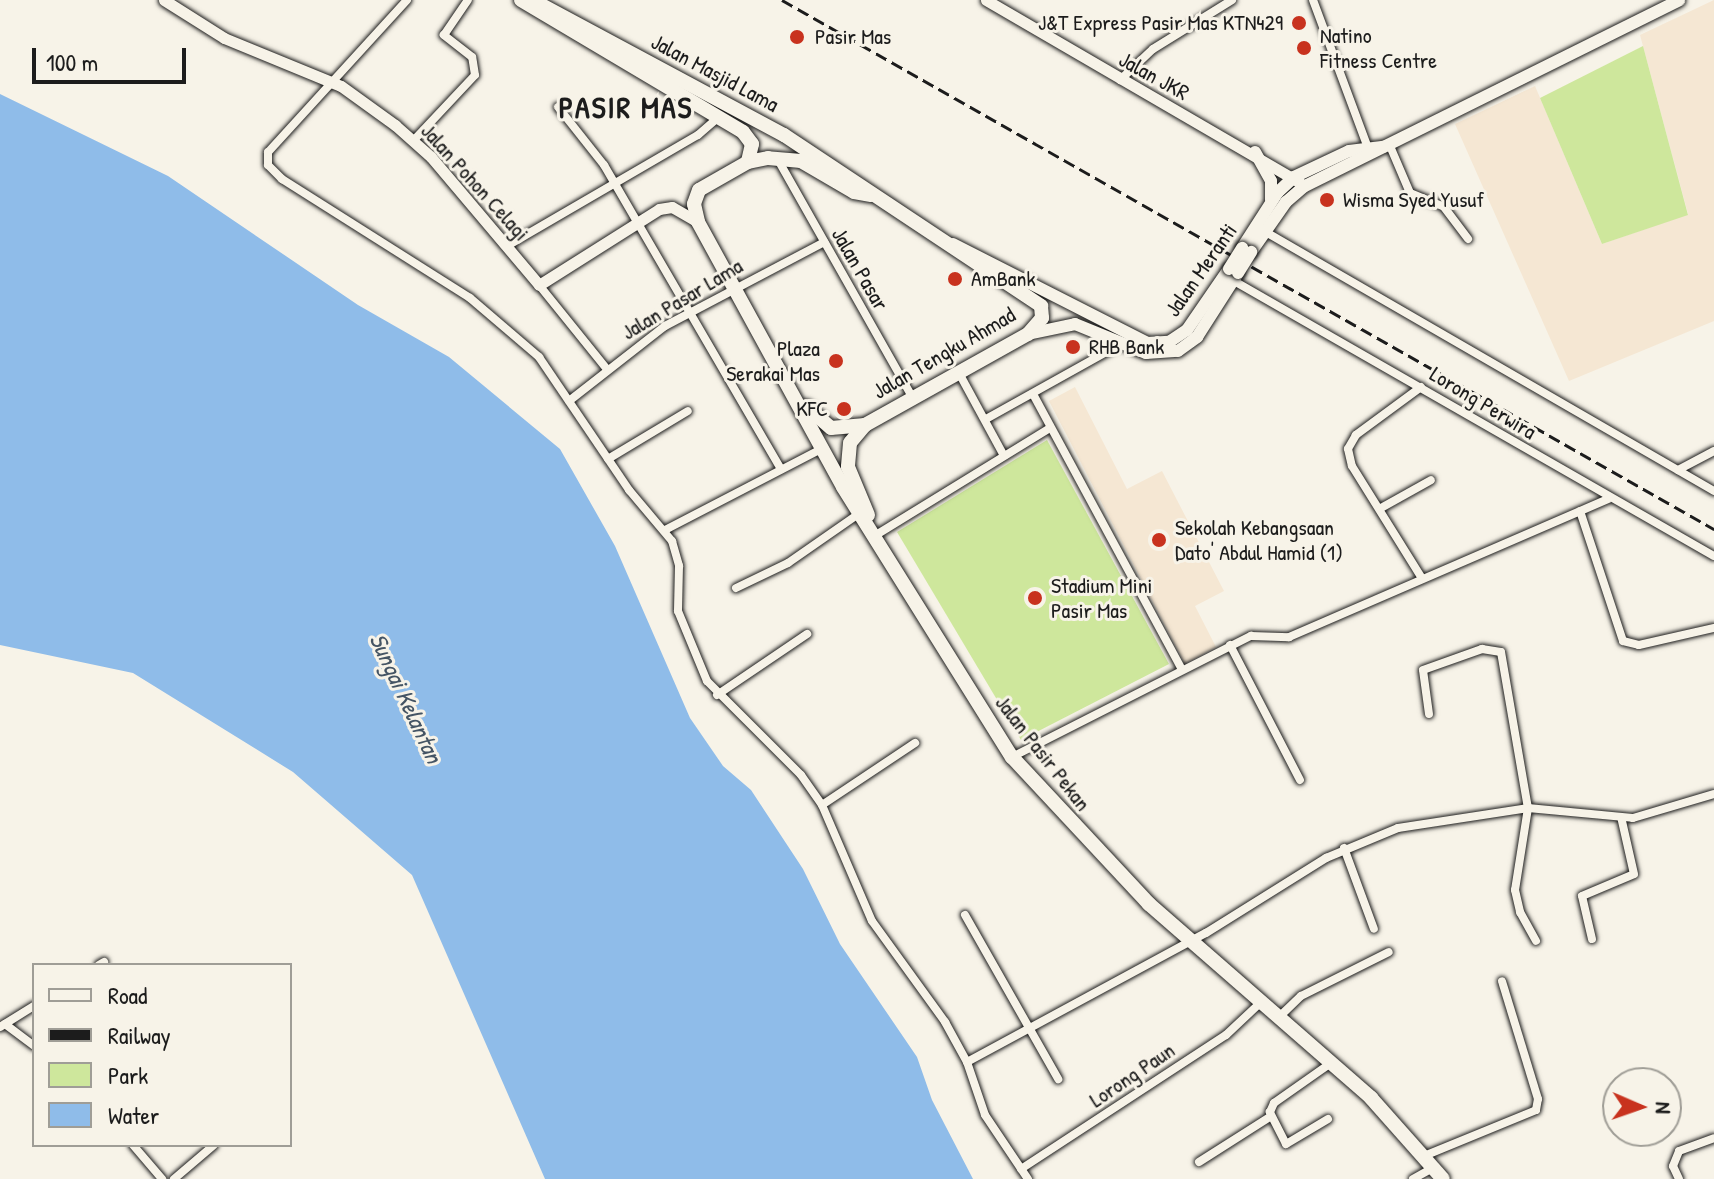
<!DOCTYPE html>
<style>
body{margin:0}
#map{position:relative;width:1714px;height:1179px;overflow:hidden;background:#f7f3e8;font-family:"Patrick Hand",sans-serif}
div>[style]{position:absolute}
.built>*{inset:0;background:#f5e7d3}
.green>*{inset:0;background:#cee79c}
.water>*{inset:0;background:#8fbce9}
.roads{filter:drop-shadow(0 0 2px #1c1c1c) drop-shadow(0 0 2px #1c1c1c)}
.minor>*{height:8px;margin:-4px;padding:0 4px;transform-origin:4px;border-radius:4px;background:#f7f3e8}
.tertiary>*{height:11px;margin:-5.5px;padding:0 5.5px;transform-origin:5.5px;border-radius:5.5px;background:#f7f3e8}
.secondary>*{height:12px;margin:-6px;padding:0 6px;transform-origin:6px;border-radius:6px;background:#f7f3e8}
.trunk>*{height:14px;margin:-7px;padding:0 7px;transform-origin:7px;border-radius:7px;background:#f7f3e8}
.rail>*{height:3px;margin-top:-1.5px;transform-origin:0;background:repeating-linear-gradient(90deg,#1c1c1c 0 12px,transparent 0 18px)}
.bridges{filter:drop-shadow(0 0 2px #1c1c1c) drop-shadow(0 0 2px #1c1c1c)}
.secondary-bridge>*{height:12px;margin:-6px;padding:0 6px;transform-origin:6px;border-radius:6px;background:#f7f3e8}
.dots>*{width:22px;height:22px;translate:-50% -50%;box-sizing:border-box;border:4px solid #f7f3e8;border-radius:50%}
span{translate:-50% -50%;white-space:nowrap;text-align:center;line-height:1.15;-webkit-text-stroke:6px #f7f3e8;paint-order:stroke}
.poi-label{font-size:22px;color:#1c1c1c}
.right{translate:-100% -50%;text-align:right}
.left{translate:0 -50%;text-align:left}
.street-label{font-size:22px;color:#1c1c1c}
.water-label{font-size:24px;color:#445464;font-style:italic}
.district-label{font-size:30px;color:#1c1c1c;font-weight:700;letter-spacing:2px}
.legend{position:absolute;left:32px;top:963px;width:260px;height:184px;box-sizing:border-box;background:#f7f3e8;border:2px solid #9f9d96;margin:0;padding:10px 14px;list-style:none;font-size:24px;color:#1c1c1c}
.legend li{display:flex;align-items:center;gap:16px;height:40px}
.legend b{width:40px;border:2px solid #9f9d96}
.north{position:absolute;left:1602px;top:1067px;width:80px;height:80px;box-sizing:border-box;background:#f7f3e8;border:2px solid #9f9d96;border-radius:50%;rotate:92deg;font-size:22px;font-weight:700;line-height:32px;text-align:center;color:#1c1c1c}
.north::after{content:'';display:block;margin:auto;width:28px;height:36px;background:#c8321e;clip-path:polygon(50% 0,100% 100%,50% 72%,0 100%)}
.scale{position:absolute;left:32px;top:48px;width:154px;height:36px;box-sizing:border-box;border:4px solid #1c1c1c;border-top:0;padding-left:10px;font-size:24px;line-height:28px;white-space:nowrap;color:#1c1c1c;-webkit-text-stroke:6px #f7f3e8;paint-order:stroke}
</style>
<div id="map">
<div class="built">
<i style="clip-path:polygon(1714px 0,1714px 321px,1569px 381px,1455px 124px,1535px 86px,1602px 244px,1688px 214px,1640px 35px)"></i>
<i style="clip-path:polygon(1075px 387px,1127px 489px,1162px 471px,1224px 591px,1195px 606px,1216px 647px,1185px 664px,1049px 401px)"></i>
</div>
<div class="green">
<i style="clip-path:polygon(1643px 46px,1688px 215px,1602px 244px,1540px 98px)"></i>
<i style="clip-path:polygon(1047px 440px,1169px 664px,1021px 740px,897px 532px)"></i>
</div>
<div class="water">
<i style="clip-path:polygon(0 94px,168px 176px,358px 305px,449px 357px,560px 449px,615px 546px,690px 718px,723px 766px,751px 790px,803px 869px,840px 944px,917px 1057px,932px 1100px,973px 1179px,545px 1179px,412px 875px,293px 772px,133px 673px,0 645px)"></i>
</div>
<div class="roads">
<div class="minor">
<i style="left:407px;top:0;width:206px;rotate:132.4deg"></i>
<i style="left:268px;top:152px;width:13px;rotate:90deg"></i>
<i style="left:268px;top:165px;width:20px;rotate:45deg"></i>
<i style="left:282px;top:179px;width:222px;rotate:32.3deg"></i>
<i style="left:470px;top:298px;width:91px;rotate:40.5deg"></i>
<i style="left:539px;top:357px;width:161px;rotate:55.9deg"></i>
<i style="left:629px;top:490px;width:67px;rotate:49.9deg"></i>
<i style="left:672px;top:541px;width:26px;rotate:74deg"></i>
<i style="left:679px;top:566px;width:45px;rotate:91.3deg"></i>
<i style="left:678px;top:611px;width:76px;rotate:67.5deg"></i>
<i style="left:707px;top:681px;width:133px;rotate:45deg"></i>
<i style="left:801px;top:775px;width:37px;rotate:55deg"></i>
<i style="left:822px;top:805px;width:126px;rotate:66.7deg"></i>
<i style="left:872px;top:921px;width:125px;rotate:54.1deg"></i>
<i style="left:945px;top:1022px;width:46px;rotate:61.2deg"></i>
<i style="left:967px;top:1062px;width:56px;rotate:71.2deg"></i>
<i style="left:985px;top:1115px;width:77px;rotate:56.1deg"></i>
<i style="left:1313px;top:0;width:163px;rotate:69.6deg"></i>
<i style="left:1120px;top:80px;width:45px;rotate:-43.2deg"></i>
<i style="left:1153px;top:49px;width:93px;rotate:-31.8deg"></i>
<i style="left:558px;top:107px;width:74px;rotate:51.6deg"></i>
<i style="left:604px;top:165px;width:352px;rotate:59.8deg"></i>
<i style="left:414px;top:140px;width:89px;rotate:-46.8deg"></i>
<i style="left:475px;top:75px;width:18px;rotate:-99deg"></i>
<i style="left:472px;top:57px;width:36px;rotate:-142deg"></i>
<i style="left:444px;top:35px;width:42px;rotate:-55.6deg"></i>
<i style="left:1390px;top:146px;width:51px;rotate:66.9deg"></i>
<i style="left:1410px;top:193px;width:37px;rotate:22deg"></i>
<i style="left:1444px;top:207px;width:40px;rotate:53deg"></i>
<i style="left:777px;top:158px;width:274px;rotate:60.5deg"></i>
<i style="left:1264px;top:231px;width:520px;rotate:30.02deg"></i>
<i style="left:507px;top:246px;width:221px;rotate:-30.2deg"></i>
<i style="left:698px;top:135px;width:29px;rotate:-41deg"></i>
<i style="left:1234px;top:281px;width:553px;rotate:29.81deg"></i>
<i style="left:539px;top:285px;width:107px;rotate:51.1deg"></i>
<i style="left:959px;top:373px;width:94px;rotate:61.5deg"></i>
<i style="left:1421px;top:387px;width:81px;rotate:143.6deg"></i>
<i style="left:1356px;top:435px;width:16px;rotate:120deg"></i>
<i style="left:1348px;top:449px;width:17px;rotate:77deg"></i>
<i style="left:1352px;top:466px;width:131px;rotate:58.1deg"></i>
<i style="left:1033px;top:394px;width:311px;rotate:61.6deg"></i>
<i style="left:569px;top:401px;width:122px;rotate:-38deg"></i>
<i style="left:665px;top:326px;width:180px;rotate:-27.8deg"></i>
<i style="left:986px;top:419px;width:154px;rotate:-29.1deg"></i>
<i style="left:608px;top:459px;width:93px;rotate:-31deg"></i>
<i style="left:1678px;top:470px;width:41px;rotate:-27.8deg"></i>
<i style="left:1381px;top:508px;width:57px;rotate:-29.2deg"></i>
<i style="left:1580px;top:511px;width:137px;rotate:71.7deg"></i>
<i style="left:1623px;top:641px;width:16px;rotate:14deg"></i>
<i style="left:1639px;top:645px;width:77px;rotate:-12.8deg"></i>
<i style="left:665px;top:530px;width:176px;rotate:-27.4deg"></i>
<i style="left:876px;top:535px;width:204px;rotate:-31.6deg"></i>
<i style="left:736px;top:588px;width:58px;rotate:-25.7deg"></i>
<i style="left:788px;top:563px;width:88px;rotate:-34.8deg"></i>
<i style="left:1230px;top:645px;width:152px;rotate:62.6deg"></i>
<i style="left:717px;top:695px;width:109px;rotate:-34.1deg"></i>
<i style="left:1429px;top:714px;width:44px;rotate:-97.8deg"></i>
<i style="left:1423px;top:670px;width:63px;rotate:-19.6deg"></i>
<i style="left:1482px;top:649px;width:19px;rotate:9deg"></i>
<i style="left:1501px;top:652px;width:158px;rotate:80.2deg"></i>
<i style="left:1528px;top:808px;width:83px;rotate:99deg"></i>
<i style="left:1515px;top:890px;width:23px;rotate:77deg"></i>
<i style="left:1520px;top:912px;width:33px;rotate:61deg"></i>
<i style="left:1012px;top:757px;width:268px;rotate:-26.9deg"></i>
<i style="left:1251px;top:636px;width:38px;rotate:2deg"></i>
<i style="left:1289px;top:637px;width:348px;rotate:-23.4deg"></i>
<i style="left:822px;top:805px;width:112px;rotate:-33.7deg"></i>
<i style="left:1344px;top:848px;width:86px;rotate:69.7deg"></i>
<i style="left:965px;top:915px;width:189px;rotate:60.4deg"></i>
<i style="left:1592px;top:939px;width:44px;rotate:-103.1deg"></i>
<i style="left:1582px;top:896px;width:56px;rotate:-22.9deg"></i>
<i style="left:1634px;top:874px;width:58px;rotate:-102.8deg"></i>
<i style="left:99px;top:965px;width:6px;rotate:-31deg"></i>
<i style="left:1277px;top:1019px;width:33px;rotate:-44deg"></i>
<i style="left:1301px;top:996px;width:98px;rotate:-26.6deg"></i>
<i style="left:5px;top:1024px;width:36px;rotate:37deg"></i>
<i style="left:0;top:1027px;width:40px;rotate:-32deg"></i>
<i style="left:967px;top:1062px;width:272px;rotate:-28.4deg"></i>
<i style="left:1206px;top:933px;width:142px;rotate:-32deg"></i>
<i style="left:1326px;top:858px;width:78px;rotate:-22.6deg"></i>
<i style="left:1398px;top:828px;width:132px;rotate:-8.7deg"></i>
<i style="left:1528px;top:808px;width:105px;rotate:5.4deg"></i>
<i style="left:1633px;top:818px;width:84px;rotate:-16.5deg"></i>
<i style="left:1328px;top:1119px;width:49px;rotate:149.2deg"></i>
<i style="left:1286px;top:1144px;width:36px;rotate:-117deg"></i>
<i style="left:1270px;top:1112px;width:10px;rotate:-66deg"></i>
<i style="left:1274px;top:1103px;width:70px;rotate:-35.1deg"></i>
<i style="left:133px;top:1145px;width:45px;rotate:49.5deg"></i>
<i style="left:1424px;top:1156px;width:121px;rotate:-22.3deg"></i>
<i style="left:1536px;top:1110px;width:11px;rotate:-80deg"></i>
<i style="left:1538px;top:1099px;width:123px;rotate:-107deg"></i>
<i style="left:1199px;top:1162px;width:84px;rotate:-32.4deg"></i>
<i style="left:1021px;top:1169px;width:245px;rotate:-33.2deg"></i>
<i style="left:1226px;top:1035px;width:44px;rotate:-43.2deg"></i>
<i style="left:174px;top:1179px;width:52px;rotate:-40.4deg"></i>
<i style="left:1413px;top:1179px;width:23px;rotate:-29deg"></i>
<i style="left:1679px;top:1179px;width:14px;rotate:-115deg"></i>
<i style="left:1673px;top:1166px;width:16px;rotate:-68deg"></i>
<i style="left:1679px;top:1151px;width:37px;rotate:-20deg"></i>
</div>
<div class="tertiary">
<i style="left:164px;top:0;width:71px;rotate:32.3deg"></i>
<i style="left:224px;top:38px;width:126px;rotate:22.3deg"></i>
<i style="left:341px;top:86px;width:67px;rotate:35.8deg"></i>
<i style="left:395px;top:125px;width:48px;rotate:41.6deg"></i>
<i style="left:431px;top:157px;width:167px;rotate:49.8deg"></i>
<i style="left:539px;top:285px;width:142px;rotate:-32.3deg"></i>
<i style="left:659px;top:209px;width:13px;rotate:-9deg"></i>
<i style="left:672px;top:207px;width:30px;rotate:30deg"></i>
<i style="left:986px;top:0;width:363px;rotate:30.2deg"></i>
</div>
<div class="secondary">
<i style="left:1255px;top:152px;width:33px;rotate:61deg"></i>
<i style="left:1271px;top:181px;width:19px;rotate:90deg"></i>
<i style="left:953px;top:244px;width:218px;rotate:27deg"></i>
<i style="left:1147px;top:343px;width:22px;rotate:-3deg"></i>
<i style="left:1169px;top:342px;width:22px;rotate:-34deg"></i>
<i style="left:1187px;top:330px;width:74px;rotate:-55.5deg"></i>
<i style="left:1242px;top:248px;width:67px;rotate:-57.3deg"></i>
<i style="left:1278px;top:192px;width:22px;rotate:-43deg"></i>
<i style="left:1294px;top:177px;width:61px;rotate:-25.3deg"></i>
<i style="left:1349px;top:151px;width:35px;rotate:-7deg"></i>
<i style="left:1251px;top:252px;width:61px;rotate:-55deg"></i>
<i style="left:1286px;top:202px;width:23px;rotate:-41deg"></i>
<i style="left:1303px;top:187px;width:420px;rotate:-26.4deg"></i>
<i style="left:1028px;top:334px;width:48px;rotate:-12deg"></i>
<i style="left:1075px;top:324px;width:77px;rotate:22.2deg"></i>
<i style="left:1146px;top:353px;width:32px;rotate:-4deg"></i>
<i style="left:1178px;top:351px;width:24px;rotate:-36deg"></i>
<i style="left:1197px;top:337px;width:76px;rotate:-57.4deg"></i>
</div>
<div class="trunk">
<i style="left:521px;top:0;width:258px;rotate:30.7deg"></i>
<i style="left:743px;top:132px;width:15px;rotate:53deg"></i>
<i style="left:752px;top:144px;width:18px;rotate:103deg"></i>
<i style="left:532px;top:0;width:286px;rotate:28.2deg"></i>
<i style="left:784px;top:135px;width:309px;rotate:33.6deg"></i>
<i style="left:1041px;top:306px;width:12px;rotate:85deg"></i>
<i style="left:1042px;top:318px;width:21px;rotate:131deg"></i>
<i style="left:1028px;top:334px;width:187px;rotate:150.8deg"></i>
<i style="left:865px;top:425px;width:34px;rotate:175deg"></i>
<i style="left:831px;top:428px;width:32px;rotate:-139deg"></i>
<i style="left:871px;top:195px;width:17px;rotate:-170deg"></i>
<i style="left:854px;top:192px;width:61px;rotate:-149.7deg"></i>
<i style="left:801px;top:161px;width:33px;rotate:-175deg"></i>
<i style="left:768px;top:158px;width:20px;rotate:169deg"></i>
<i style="left:748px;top:162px;width:56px;rotate:150.3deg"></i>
<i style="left:699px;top:190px;width:15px;rotate:110deg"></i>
<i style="left:694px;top:204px;width:18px;rotate:77deg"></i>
<i style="left:698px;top:222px;width:302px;rotate:61.3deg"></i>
<i style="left:843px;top:487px;width:319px;rotate:58deg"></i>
<i style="left:1012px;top:757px;width:201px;rotate:47deg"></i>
<i style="left:1149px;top:904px;width:295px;rotate:41.1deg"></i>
<i style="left:1371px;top:1098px;width:108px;rotate:48.4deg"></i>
<i style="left:865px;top:425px;width:23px;rotate:130deg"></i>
<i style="left:850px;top:443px;width:24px;rotate:95deg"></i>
<i style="left:848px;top:467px;width:52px;rotate:67.4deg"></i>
</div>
</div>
<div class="rail">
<i style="left:782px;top:0;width:1072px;rotate:29.58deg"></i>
</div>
<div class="bridges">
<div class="secondary-bridge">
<i style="left:1229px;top:269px;width:25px;rotate:-58deg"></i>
<i style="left:1238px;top:273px;width:25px;rotate:-58deg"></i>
</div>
</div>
<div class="dots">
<i style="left:1299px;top:23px;background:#c8321e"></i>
<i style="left:797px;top:37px;background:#c8321e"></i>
<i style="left:1304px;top:48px;background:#c8321e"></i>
<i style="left:1327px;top:200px;background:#c8321e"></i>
<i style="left:955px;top:279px;background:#c8321e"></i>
<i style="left:1073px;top:347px;background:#c8321e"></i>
<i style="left:836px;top:361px;background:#c8321e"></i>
<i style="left:844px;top:409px;background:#c8321e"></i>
<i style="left:1159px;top:540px;background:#c8321e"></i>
<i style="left:1035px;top:598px;background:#c8321e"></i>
</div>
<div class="poi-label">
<span class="right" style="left:1283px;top:23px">J&amp;T Express Pasir Mas KTN429</span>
<span class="left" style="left:1320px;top:48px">Natino<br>Fitness Centre</span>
<span class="left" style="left:815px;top:37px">Pasir Mas</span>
<span class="left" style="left:1343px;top:200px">Wisma Syed Yusuf</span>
<span class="left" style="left:971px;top:279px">AmBank</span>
<span class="left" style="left:1089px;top:347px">RHB Bank</span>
<span class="right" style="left:820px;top:361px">Plaza<br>Serakai Mas</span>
<span class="right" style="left:828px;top:409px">KFC</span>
<span class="left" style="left:1175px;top:540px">Sekolah Kebangsaan<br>Dato' Abdul Hamid (1)</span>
<span class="left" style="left:1051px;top:598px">Stadium Mini<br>Pasir Mas</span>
</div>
<div class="street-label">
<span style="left:715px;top:73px;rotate:28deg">Jalan Masjid Lama</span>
<span style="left:1154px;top:76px;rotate:29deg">Jalan JKR</span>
<span style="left:475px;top:182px;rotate:48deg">Jalan Pohon Celagi</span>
<span style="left:860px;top:269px;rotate:60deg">Jalan Pasar</span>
<span style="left:1201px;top:270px;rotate:-55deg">Jalan Meranti</span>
<span style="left:682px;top:299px;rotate:-31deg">Jalan Pasar Lama</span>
<span style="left:944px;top:353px;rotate:-30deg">Jalan Tengku Ahmad</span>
<span style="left:1483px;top:403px;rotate:31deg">Lorong Perwira</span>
<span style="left:1043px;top:753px;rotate:52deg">Jalan Pasir Pekan</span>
<span style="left:1132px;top:1075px;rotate:-34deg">Lorong Paun</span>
</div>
<div class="water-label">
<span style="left:406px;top:698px;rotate:65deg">Sungai Kelantan</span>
</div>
<div class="district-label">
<span style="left:626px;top:107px">PASIR MAS</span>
</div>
<ul class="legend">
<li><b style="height:10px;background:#f7f3e8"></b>Road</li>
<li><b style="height:10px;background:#1c1c1c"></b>Railway</li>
<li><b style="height:22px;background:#cee79c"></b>Park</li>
<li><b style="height:22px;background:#8fbce9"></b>Water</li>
</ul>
<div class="north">N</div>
<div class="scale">100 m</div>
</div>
